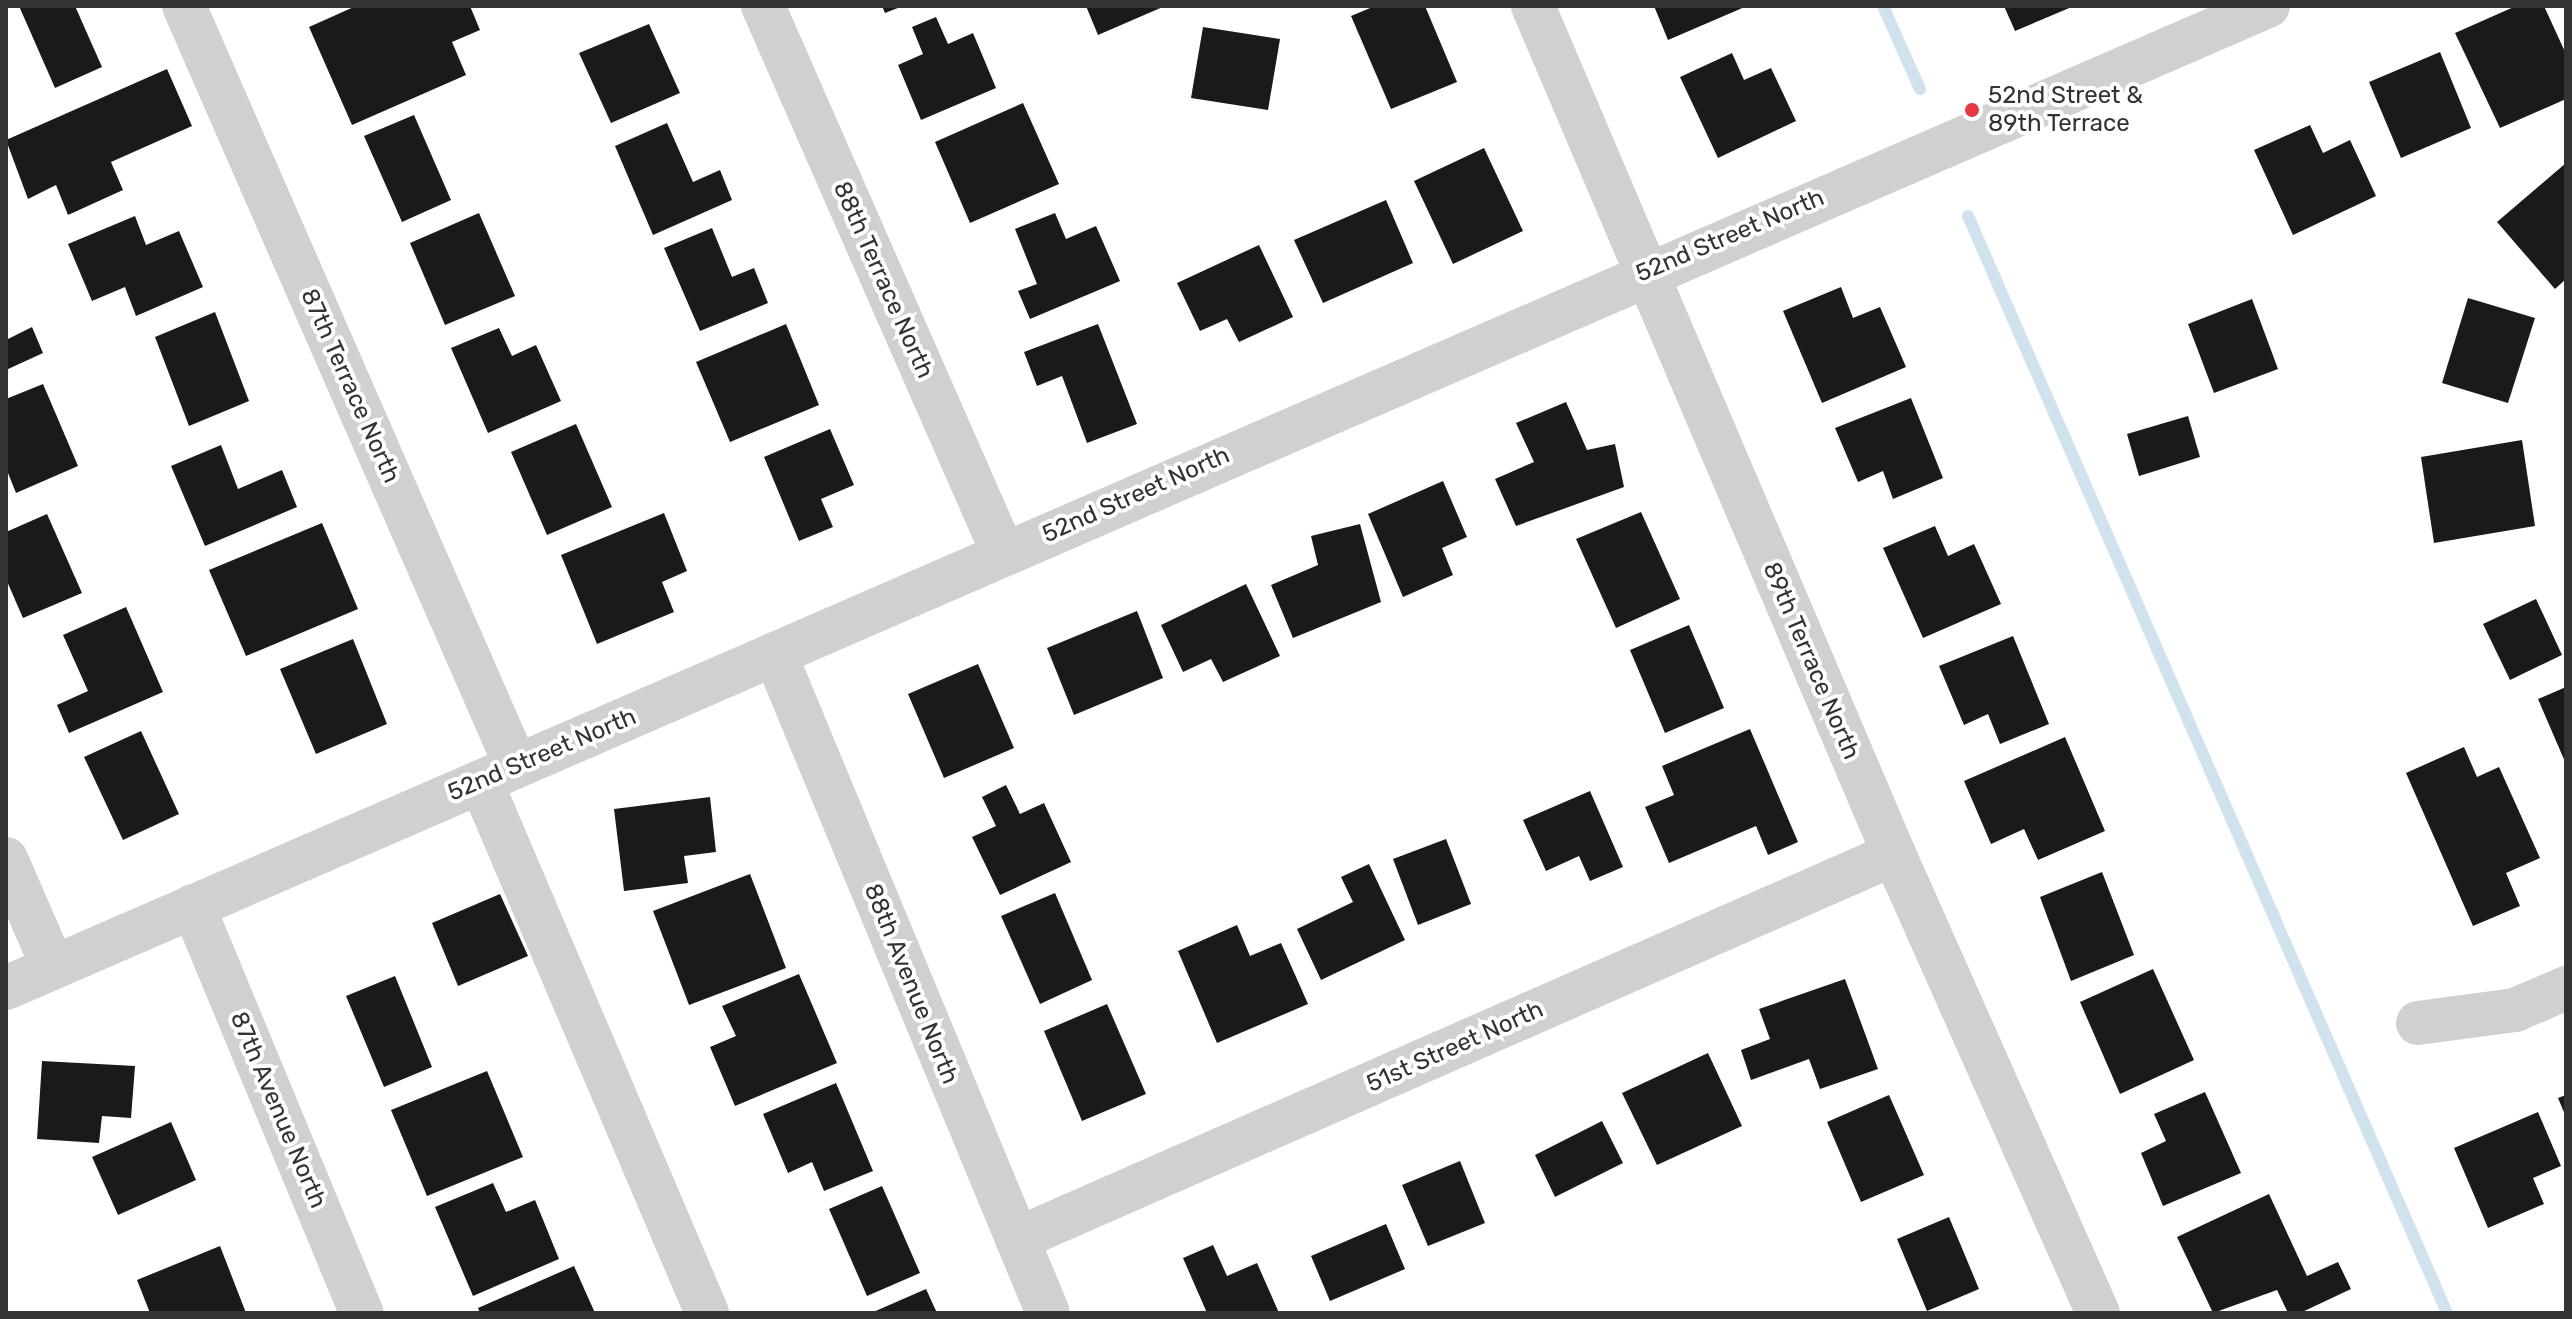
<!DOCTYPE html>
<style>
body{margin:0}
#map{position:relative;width:2572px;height:1319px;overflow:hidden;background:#fff;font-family:Rubik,sans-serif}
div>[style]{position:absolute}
.stream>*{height:12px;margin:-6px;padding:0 6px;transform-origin:6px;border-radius:6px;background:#cfe2ee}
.building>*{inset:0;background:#1a1a1a}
.minor>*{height:44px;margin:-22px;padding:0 22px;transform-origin:22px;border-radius:22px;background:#d0d0d0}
.dots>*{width:22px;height:22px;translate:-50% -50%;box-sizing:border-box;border:4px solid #fff;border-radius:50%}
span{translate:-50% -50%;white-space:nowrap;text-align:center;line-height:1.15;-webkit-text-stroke:8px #fff;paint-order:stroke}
.poi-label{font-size:24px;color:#333}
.left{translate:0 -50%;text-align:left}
.street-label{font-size:24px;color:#333}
.frame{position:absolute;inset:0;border:8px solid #333;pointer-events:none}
</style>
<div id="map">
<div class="stream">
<i style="left:1883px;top:6px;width:91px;rotate:66deg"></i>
<i style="left:1968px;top:216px;width:1197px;rotate:66.41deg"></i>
</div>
<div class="building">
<i style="clip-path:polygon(19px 6px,75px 6px,102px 67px,55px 88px)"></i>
<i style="clip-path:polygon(356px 6px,470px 6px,480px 30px,452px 42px,466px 75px,352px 125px,309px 27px)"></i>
<i style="clip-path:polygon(882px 6px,903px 6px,885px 13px)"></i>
<i style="clip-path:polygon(1086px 6px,1165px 6px,1098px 35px)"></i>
<i style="clip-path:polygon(1375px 6px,1425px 6px,1457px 82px,1391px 109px,1351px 16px)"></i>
<i style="clip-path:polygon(1654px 6px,1747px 6px,1668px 40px)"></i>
<i style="clip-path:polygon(2004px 6px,2074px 6px,2015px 31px)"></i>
<i style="clip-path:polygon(2516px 6px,2544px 6px,2566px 54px,2566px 99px,2500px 128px,2455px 33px)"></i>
<i style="clip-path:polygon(936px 17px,948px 44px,973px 33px,996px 88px,921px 120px,898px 65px,923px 54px,912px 27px)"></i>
<i style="clip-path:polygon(649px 24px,680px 93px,611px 123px,579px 53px)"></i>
<i style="clip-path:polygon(1203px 27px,1280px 39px,1268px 110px,1191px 98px)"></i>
<i style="clip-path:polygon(2440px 52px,2471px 128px,2401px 158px,2369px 82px)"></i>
<i style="clip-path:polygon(1732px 53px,1744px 80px,1771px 68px,1796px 121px,1718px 158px,1680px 77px)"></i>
<i style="clip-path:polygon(167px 69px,192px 126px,111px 162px,123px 190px,68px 215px,56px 185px,28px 199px,6px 140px)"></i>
<i style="clip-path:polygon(1023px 103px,1059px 184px,970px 223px,935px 142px)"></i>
<i style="clip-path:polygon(414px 115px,451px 200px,402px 222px,364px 136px)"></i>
<i style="clip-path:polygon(667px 123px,693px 182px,720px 170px,732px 200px,653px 235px,615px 146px)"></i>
<i style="clip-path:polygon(2310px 125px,2323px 153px,2350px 140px,2376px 196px,2293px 235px,2254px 150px)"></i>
<i style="clip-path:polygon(1484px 148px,1523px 231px,1453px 264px,1414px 181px)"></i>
<i style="clip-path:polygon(2566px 163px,2566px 279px,2555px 289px,2497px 222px)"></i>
<i style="clip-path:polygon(1386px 200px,1413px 263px,1323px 303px,1294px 240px)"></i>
<i style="clip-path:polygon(479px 213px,515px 296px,445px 325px,410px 243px)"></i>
<i style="clip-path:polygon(1055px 213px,1066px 239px,1096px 226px,1120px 281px,1030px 319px,1018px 291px,1037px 284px,1015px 229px)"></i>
<i style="clip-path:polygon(135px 216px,146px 245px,179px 231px,203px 287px,136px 316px,125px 287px,92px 301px,68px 244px)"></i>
<i style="clip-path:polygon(712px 228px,732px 277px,754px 268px,768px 303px,700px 331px,664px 248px)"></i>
<i style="clip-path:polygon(1259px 245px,1293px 317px,1239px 342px,1227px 319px,1200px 331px,1177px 283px)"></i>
<i style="clip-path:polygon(1841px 287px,1853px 318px,1880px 307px,1906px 367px,1822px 403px,1783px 311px)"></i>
<i style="clip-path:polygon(2468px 298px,2535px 318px,2508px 403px,2442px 383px)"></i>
<i style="clip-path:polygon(2252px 299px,2278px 369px,2214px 393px,2188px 324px)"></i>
<i style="clip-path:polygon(215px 312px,249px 401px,189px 426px,155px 337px)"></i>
<i style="clip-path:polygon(786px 324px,819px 405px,730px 442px,696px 362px)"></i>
<i style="clip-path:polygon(1098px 324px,1137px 424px,1087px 443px,1062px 376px,1037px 386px,1024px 352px)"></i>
<i style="clip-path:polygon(32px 327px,43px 353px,6px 370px,6px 340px)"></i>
<i style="clip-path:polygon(499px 328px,512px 356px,536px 345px,561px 401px,488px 433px,451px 348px)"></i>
<i style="clip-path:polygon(43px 384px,78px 466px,16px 493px,6px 468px,6px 399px)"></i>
<i style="clip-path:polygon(1911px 398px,1943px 478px,1893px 499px,1883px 471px,1858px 482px,1835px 428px)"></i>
<i style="clip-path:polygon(1566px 402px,1587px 450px,1615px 444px,1624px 487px,1516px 526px,1495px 479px,1534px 462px,1516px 423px)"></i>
<i style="clip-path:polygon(2188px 416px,2200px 457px,2139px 476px,2127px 434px)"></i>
<i style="clip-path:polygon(576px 424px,612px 507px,547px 535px,511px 452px)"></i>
<i style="clip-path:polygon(830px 429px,854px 485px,821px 499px,833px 527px,799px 541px,764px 457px)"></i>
<i style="clip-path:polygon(2522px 440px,2535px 526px,2434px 543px,2421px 457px)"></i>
<i style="clip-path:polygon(221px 445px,238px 489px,282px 470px,297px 507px,205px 546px,171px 466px)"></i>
<i style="clip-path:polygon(1443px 481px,1467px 537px,1442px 548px,1453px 575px,1403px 597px,1368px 514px)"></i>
<i style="clip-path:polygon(1641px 512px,1680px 599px,1616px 628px,1576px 539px)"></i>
<i style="clip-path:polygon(664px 513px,687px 571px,662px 582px,674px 612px,597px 644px,561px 555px)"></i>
<i style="clip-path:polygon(47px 514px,82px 593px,23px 618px,6px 579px,6px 532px)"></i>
<i style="clip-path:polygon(322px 523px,358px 609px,246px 656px,209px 570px)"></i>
<i style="clip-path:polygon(1360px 524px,1381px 602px,1293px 638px,1271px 585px,1318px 565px,1311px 536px)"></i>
<i style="clip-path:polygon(1935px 526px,1948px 556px,1974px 544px,2001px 604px,1923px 638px,1883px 548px)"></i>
<i style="clip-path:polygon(1246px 584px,1280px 656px,1223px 682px,1211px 659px,1183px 672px,1161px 625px)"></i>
<i style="clip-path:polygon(2536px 599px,2562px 655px,2510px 680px,2483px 624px)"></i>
<i style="clip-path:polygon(126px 607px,163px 692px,69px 733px,57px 705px,88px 691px,63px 635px)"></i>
<i style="clip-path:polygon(1137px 611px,1163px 678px,1074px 715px,1047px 648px)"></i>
<i style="clip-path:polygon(1689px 625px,1724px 708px,1665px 733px,1630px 650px)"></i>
<i style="clip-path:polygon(2013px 636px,2049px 724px,2000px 744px,1988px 714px,1964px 725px,1939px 666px)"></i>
<i style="clip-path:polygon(353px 639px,387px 724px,316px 754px,280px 669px)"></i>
<i style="clip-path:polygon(978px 664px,1014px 748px,944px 778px,908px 694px)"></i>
<i style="clip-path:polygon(2566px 687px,2566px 764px,2538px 699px)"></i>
<i style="clip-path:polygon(1750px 729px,1798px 842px,1768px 855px,1756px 826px,1669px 863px,1645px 807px,1674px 795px,1662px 766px)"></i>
<i style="clip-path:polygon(141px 731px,179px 814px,123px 840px,84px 757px)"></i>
<i style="clip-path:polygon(2065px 737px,2105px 831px,2038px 860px,2024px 829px,1991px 844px,1964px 781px)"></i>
<i style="clip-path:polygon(2464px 747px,2477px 777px,2499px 767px,2540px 858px,2506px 873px,2520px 906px,2473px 926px,2406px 773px)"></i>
<i style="clip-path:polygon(1006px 785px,1020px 814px,1044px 803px,1071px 862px,1000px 895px,972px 837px,996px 826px,982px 797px)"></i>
<i style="clip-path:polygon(1590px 791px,1623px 867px,1590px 881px,1579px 856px,1546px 871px,1523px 820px)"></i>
<i style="clip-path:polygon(710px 797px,716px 852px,684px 856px,688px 883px,624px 891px,614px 809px)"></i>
<i style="clip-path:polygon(1446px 839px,1471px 904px,1418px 925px,1393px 859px)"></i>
<i style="clip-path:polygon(1369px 864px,1405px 940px,1321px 980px,1297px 929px,1353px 902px,1341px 877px)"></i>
<i style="clip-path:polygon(2102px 872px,2134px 955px,2071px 981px,2040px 897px)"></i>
<i style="clip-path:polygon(750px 874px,786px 968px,689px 1005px,653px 911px)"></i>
<i style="clip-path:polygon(1055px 893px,1092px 980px,1040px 1004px,1001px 916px)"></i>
<i style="clip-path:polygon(500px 894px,528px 956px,458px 986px,432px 923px)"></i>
<i style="clip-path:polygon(1237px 925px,1250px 956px,1281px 943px,1308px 1004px,1217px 1043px,1178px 951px)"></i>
<i style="clip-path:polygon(2153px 969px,2194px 1060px,2120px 1094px,2080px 1002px)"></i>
<i style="clip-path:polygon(799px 974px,837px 1063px,735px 1106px,710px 1047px,736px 1036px,722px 1006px)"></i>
<i style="clip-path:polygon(395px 976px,432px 1067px,384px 1087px,346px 996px)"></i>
<i style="clip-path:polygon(1845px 979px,1878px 1069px,1820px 1089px,1809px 1059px,1751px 1080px,1741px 1050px,1770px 1039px,1759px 1009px)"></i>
<i style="clip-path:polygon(1107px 1004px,1146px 1094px,1082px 1121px,1044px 1031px)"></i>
<i style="clip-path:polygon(1708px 1053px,1742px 1126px,1657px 1165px,1622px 1093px)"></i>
<i style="clip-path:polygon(42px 1061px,135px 1066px,131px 1118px,102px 1116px,99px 1143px,37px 1139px)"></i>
<i style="clip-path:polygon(487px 1071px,523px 1157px,427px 1196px,391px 1110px)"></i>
<i style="clip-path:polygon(836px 1083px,873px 1171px,824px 1191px,812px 1162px,788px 1173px,763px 1114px)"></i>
<i style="clip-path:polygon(2205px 1092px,2241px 1173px,2163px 1206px,2141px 1153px,2166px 1141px,2154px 1114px)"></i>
<i style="clip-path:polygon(1889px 1095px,1924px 1175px,1861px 1202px,1827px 1122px)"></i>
<i style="clip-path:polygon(2566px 1095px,2566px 1117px,2558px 1098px)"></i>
<i style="clip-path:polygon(2538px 1112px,2561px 1166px,2533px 1178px,2544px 1204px,2488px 1228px,2454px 1148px)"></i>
<i style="clip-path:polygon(1602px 1121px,1623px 1163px,1555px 1197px,1535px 1155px)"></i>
<i style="clip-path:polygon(171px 1122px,196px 1180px,118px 1215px,92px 1157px)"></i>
<i style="clip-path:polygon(1460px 1161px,1485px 1223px,1428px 1246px,1402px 1185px)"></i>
<i style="clip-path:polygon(493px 1183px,506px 1212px,535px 1200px,559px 1259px,473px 1296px,435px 1207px)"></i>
<i style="clip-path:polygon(882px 1186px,920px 1273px,867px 1296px,829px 1209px)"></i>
<i style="clip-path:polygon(2269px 1194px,2307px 1276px,2338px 1262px,2351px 1289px,2300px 1313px,2288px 1313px,2277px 1290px,2213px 1313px,2177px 1237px)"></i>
<i style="clip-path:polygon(1949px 1217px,1979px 1289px,1927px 1311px,1897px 1239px)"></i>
<i style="clip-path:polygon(1386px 1224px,1405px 1269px,1330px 1301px,1311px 1256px)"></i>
<i style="clip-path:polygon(1213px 1245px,1227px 1276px,1257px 1263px,1279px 1313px,1207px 1313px,1183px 1258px)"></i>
<i style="clip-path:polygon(220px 1246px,246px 1313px,150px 1313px,137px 1280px)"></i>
<i style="clip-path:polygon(574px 1266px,595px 1313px,480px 1313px,478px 1308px)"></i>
<i style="clip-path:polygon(926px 1289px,937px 1313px,871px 1313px)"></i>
</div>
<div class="minor">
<i style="left:184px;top:6px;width:829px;rotate:66.4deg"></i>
<i style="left:763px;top:6px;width:597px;rotate:66.31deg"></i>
<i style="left:1533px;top:6px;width:922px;rotate:66.94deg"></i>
<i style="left:1894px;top:854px;width:502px;rotate:66.04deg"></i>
<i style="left:775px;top:654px;width:713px;rotate:67.5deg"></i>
<i style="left:481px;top:782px;width:577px;rotate:66.94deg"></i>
<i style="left:6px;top:859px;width:118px;rotate:66.5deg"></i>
<i style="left:193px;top:906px;width:441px;rotate:67.5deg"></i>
<i style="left:6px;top:988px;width:2466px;rotate:-23.47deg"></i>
<i style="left:2418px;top:1023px;width:98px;rotate:-7.6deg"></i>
<i style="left:2515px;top:1010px;width:56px;rotate:-23.3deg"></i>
<i style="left:1017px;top:1239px;width:958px;rotate:-23.7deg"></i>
</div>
<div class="dots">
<i style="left:1972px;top:110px;background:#e63946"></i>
</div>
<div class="poi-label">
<span class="left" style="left:1988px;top:110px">52nd Street &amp;<br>89th Terrace</span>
</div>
<div class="street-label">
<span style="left:1730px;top:236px;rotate:-23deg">52nd Street North</span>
<span style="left:883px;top:280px;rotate:66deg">88th Terrace North</span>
<span style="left:350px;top:386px;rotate:66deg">87th Terrace North</span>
<span style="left:1136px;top:495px;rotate:-24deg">52nd Street North</span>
<span style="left:1811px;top:661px;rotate:67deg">89th Terrace North</span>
<span style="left:542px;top:755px;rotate:-23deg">52nd Street North</span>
<span style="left:911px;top:984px;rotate:68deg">88th Avenue North</span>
<span style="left:1455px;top:1047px;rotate:-24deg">51st Street North</span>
<span style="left:278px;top:1110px;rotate:67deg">87th Avenue North</span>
</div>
<div class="frame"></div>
</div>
